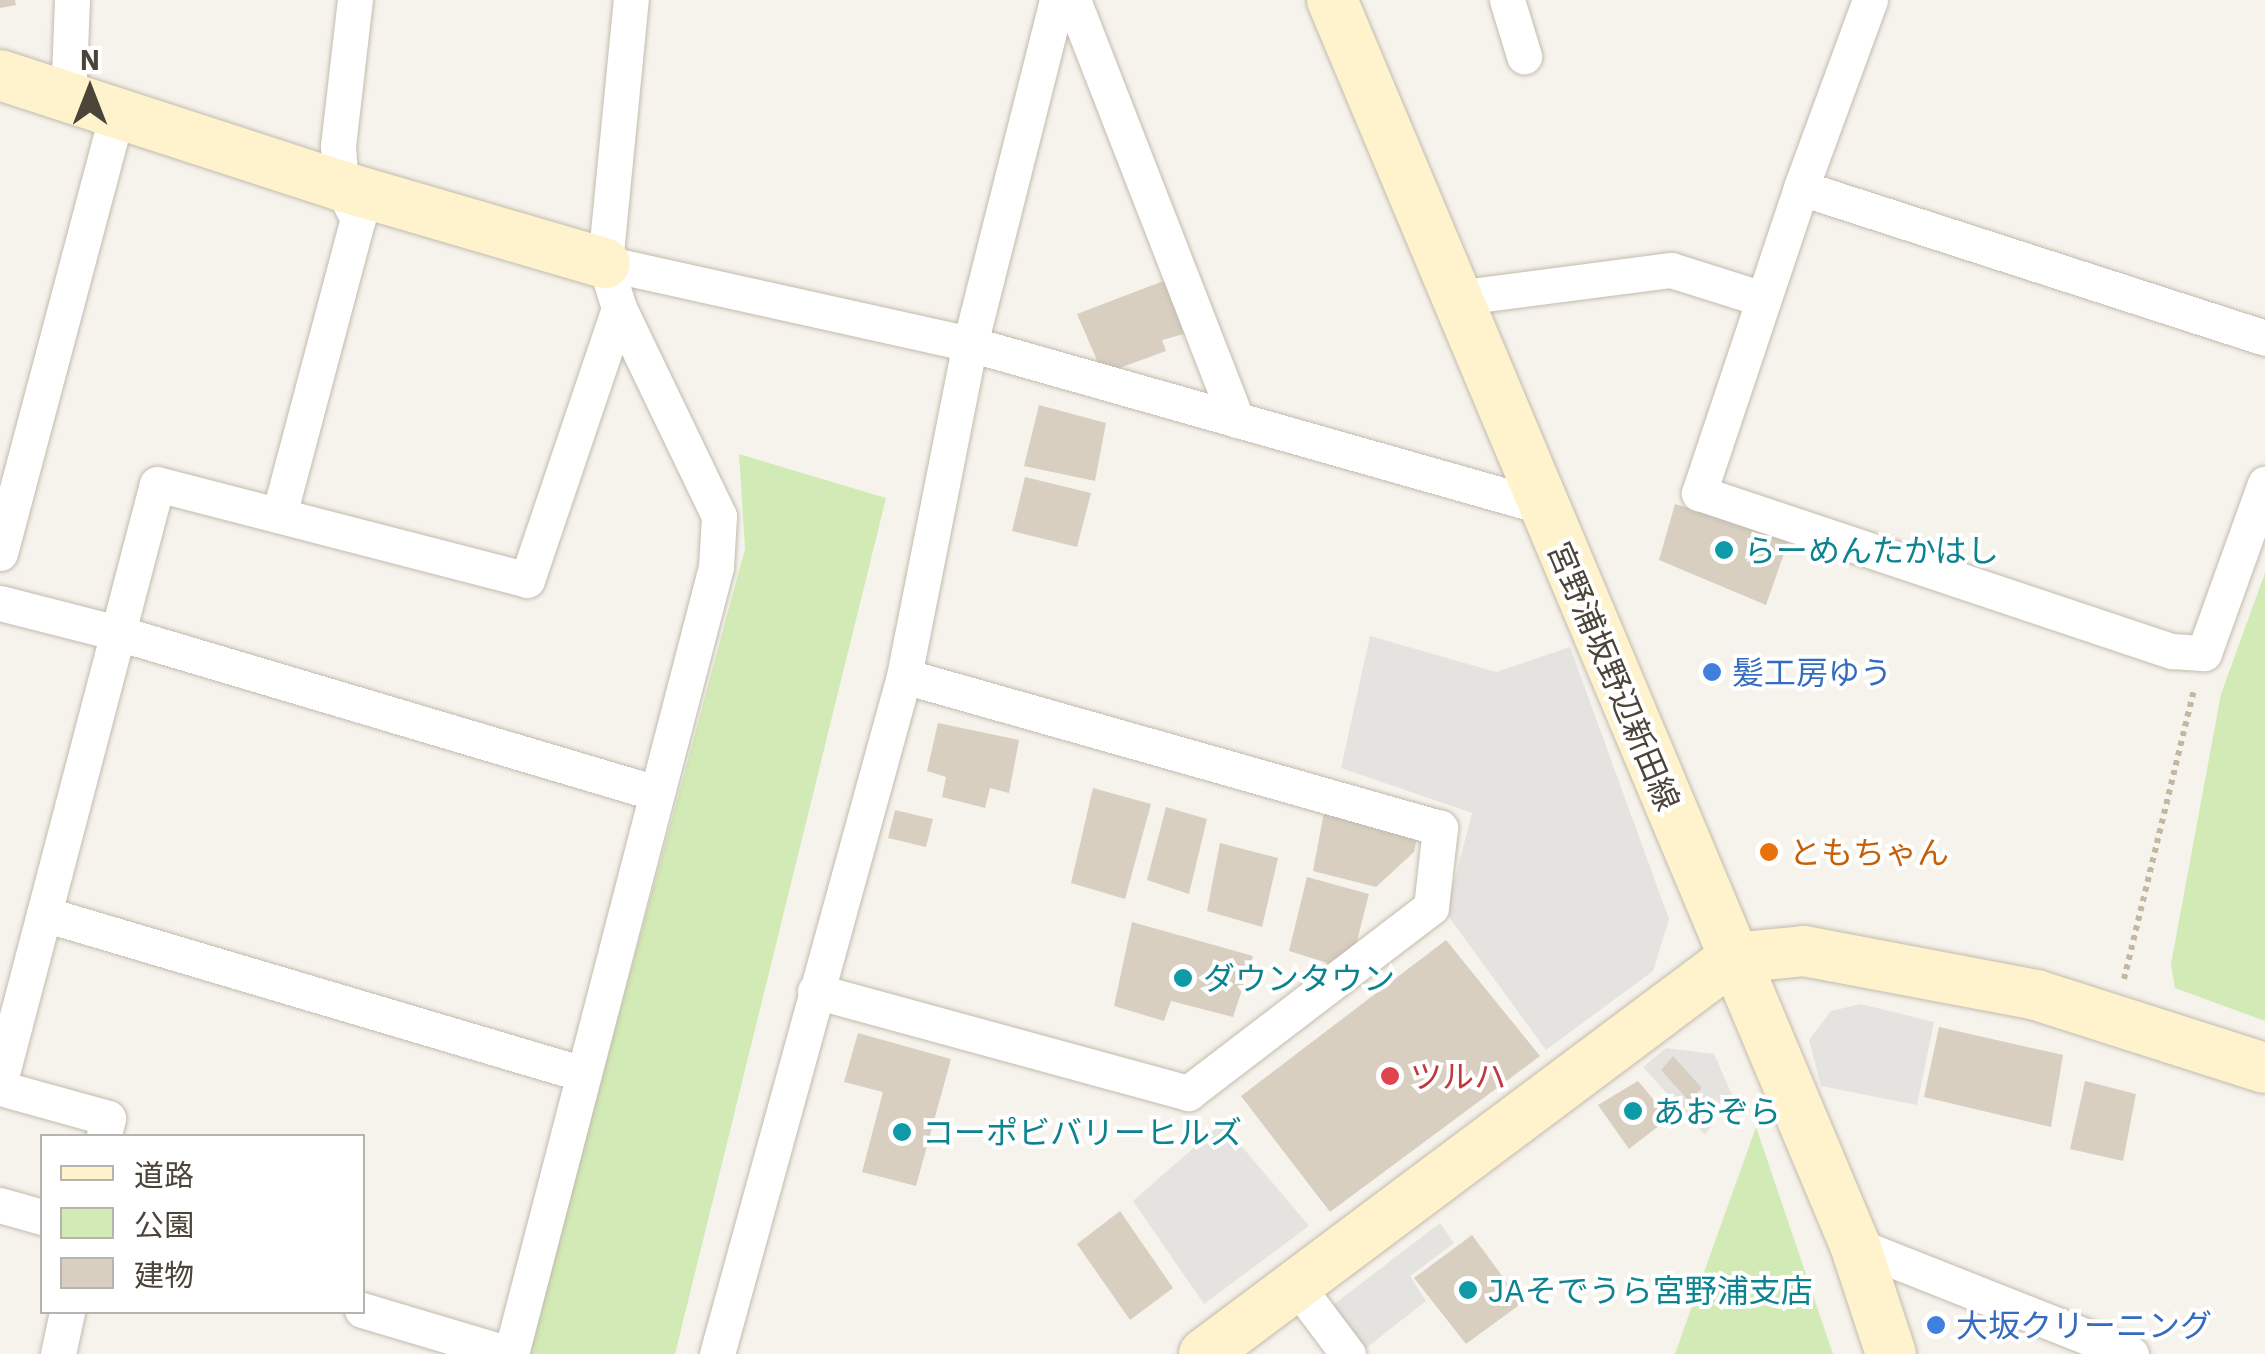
<!DOCTYPE html>
<meta charset="utf-8">
<style>
body{margin:0}
#map{position:relative;width:2265px;height:1354px;overflow:hidden;background:#f6f3ec;font-family:"IBM Plex Sans","Noto Sans JP",sans-serif}
div>[style]{position:absolute}
.green>*{inset:0;background:#d2eab5}
.parking>*{inset:0;background:#e5e3e0}
.building>*{inset:0;background:#d8cfc1}
.path>*{height:6px;margin-top:-3px;transform-origin:0;background:repeating-linear-gradient(90deg,#c4b79f 0 5px,transparent 0 10px)}
.roads{filter:drop-shadow(0 0 2px #c2bbae) drop-shadow(0 0 2px #c2bbae)}
.street>*{height:35px;margin:-17.5px;padding:0 17.5px;transform-origin:17.5px;border-radius:17.5px;background:#fff}
.secondary>*{height:50px;margin:-25px;padding:0 25px;transform-origin:25px;border-radius:25px;background:#fff3cd}
.dots>*{width:28px;height:28px;translate:-50% -50%;box-sizing:border-box;border:5px solid #fff;border-radius:50%}
span{translate:-50% -50%;white-space:nowrap;text-align:center;line-height:1.15;-webkit-text-stroke:8px #fff;paint-order:stroke}
.culture-label{font-size:32px;color:#0d838f}
.left{translate:0 -50%;text-align:left}
.shop-label{font-size:32px;color:#366cbe}
.street-label{font-size:32px;color:#4b4439}
.food-label{font-size:32px;color:#c56008}
.health-label{font-size:32px;color:#be3a42}
.legend{position:absolute;left:40px;top:1134px;width:325px;height:180px;box-sizing:border-box;background:#fff;border:2px solid #b7b4b0;margin:0;padding:12px 18px;list-style:none;font-size:30px;color:#4b4439}
.legend li{display:flex;align-items:center;gap:20px;height:50px}
.legend b{width:50px;border:2px solid #b7b4b0}
.north{position:absolute;left:40px;top:40px;width:100px;height:100px;-webkit-text-stroke:8px #fff;paint-order:stroke;rotate:0deg;font-size:28px;font-weight:700;line-height:40px;text-align:center;color:#4b4439}
.north::after{content:'';display:block;margin:auto;width:35px;height:45px;background:#4b4439;clip-path:polygon(50% 0,100% 100%,50% 72%,0 100%)}
</style>
<div id="map">
<div class="green">
<i style="clip-path:polygon(739px 454px,886px 498px,675px 1354px,527px 1354px,745px 549px)"></i>
<i style="clip-path:polygon(2265px 573px,2265px 1021px,2175px 988px,2171px 964px,2221px 694px)"></i>
<i style="clip-path:polygon(1756px 1127px,1833px 1354px,1675px 1354px,1712px 1250px)"></i>
</div>
<div class="parking">
<i style="clip-path:polygon(1370px 636px,1496px 672px,1570px 647px,1669px 919px,1653px 971px,1546px 1050px,1446px 913px,1472px 813px,1341px 768px)"></i>
<i style="clip-path:polygon(1861px 1004px,1934px 1022px,1917px 1105px,1821px 1086px,1809px 1040px,1831px 1011px)"></i>
<i style="clip-path:polygon(1666px 1048px,1714px 1054px,1733px 1097px,1705px 1135px,1643px 1067px)"></i>
<i style="clip-path:polygon(1222px 1123px,1309px 1226px,1204px 1304px,1133px 1201px)"></i>
<i style="clip-path:polygon(1440px 1223px,1454px 1243px,1410px 1276px,1426px 1301px,1361px 1352px,1329px 1308px)"></i>
</div>
<div class="building">
<i style="clip-path:polygon(0 0,15px 0,16px 5px,0 8px)"></i>
<i style="clip-path:polygon(1166px 280px,1184px 334px,1162px 340px,1166px 351px,1103px 374px,1077px 314px)"></i>
<i style="clip-path:polygon(1039px 405px,1106px 423px,1095px 481px,1024px 466px)"></i>
<i style="clip-path:polygon(1025px 477px,1091px 493px,1077px 547px,1012px 531px)"></i>
<i style="clip-path:polygon(1675px 504px,1789px 539px,1766px 605px,1659px 560px)"></i>
<i style="clip-path:polygon(938px 723px,1019px 740px,1009px 793px,990px 788px,985px 808px,942px 797px,946px 777px,927px 771px)"></i>
<i style="clip-path:polygon(1093px 788px,1151px 804px,1125px 899px,1071px 883px)"></i>
<i style="clip-path:polygon(1166px 807px,1207px 819px,1189px 894px,1147px 880px)"></i>
<i style="clip-path:polygon(895px 810px,933px 819px,926px 847px,888px 838px)"></i>
<i style="clip-path:polygon(1324px 812px,1418px 834px,1414px 852px,1376px 887px,1313px 871px)"></i>
<i style="clip-path:polygon(1220px 843px,1278px 858px,1262px 927px,1207px 911px)"></i>
<i style="clip-path:polygon(1307px 877px,1369px 894px,1354px 952px,1334px 965px,1289px 951px)"></i>
<i style="clip-path:polygon(1132px 922px,1253px 956px,1233px 1017px,1171px 1001px,1164px 1021px,1114px 1006px)"></i>
<i style="clip-path:polygon(1446px 940px,1540px 1056px,1330px 1212px,1241px 1096px)"></i>
<i style="clip-path:polygon(1939px 1027px,2063px 1055px,2051px 1127px,1924px 1097px)"></i>
<i style="clip-path:polygon(858px 1033px,951px 1059px,916px 1186px,862px 1172px,883px 1092px,844px 1082px)"></i>
<i style="clip-path:polygon(1673px 1056px,1702px 1088px,1689px 1101px,1661px 1070px)"></i>
<i style="clip-path:polygon(1638px 1081px,1669px 1118px,1629px 1149px,1598px 1105px)"></i>
<i style="clip-path:polygon(2085px 1081px,2136px 1094px,2123px 1161px,2070px 1149px)"></i>
<i style="clip-path:polygon(1120px 1211px,1173px 1288px,1130px 1320px,1077px 1244px)"></i>
<i style="clip-path:polygon(1472px 1235px,1522px 1303px,1466px 1344px,1414px 1278px)"></i>
</div>
<div class="path">
<i style="left:2124px;top:979px;width:297px;rotate:-76.4deg"></i>
</div>
<div class="roads">
<div class="street">
<i style="left:1073px;top:0;width:451px;rotate:68.7deg"></i>
<i style="left:1507px;top:0;width:59px;rotate:73.1deg"></i>
<i style="left:1870px;top:0;width:200px;rotate:110.2deg"></i>
<i style="left:1801px;top:188px;width:322px;rotate:108.5deg"></i>
<i style="left:1699px;top:493px;width:499px;rotate:18.5deg"></i>
<i style="left:2172px;top:651px;width:32px;rotate:4deg"></i>
<i style="left:2204px;top:653px;width:180px;rotate:-70.2deg"></i>
<i style="left:68px;top:100px;width:100px;rotate:-87.7deg"></i>
<i style="left:1801px;top:188px;width:488px;rotate:17.9deg"></i>
<i style="left:605px;top:263px;width:374px;rotate:12.5deg"></i>
<i style="left:970px;top:344px;width:594px;rotate:15.84deg"></i>
<i style="left:1455px;top:298px;width:218px;rotate:-7.4deg"></i>
<i style="left:1671px;top:270px;width:96px;rotate:17.5deg"></i>
<i style="left:279px;top:515px;width:306px;rotate:-75.1deg"></i>
<i style="left:358px;top:219px;width:37px;rotate:-117deg"></i>
<i style="left:341px;top:186px;width:40px;rotate:-94.3deg"></i>
<i style="left:338px;top:146px;width:147px;rotate:-83.4deg"></i>
<i style="left:0;top:553px;width:455px;rotate:-75.1deg"></i>
<i style="left:0;top:603px;width:122px;rotate:14.3deg"></i>
<i style="left:118px;top:633px;width:561px;rotate:16.56deg"></i>
<i style="left:44px;top:914px;width:562px;rotate:16.53deg"></i>
<i style="left:815px;top:991px;width:387px;rotate:15.3deg"></i>
<i style="left:1188px;top:1093px;width:306px;rotate:-37.4deg"></i>
<i style="left:1431px;top:907px;width:80px;rotate:-83.5deg"></i>
<i style="left:1440px;top:828px;width:557px;rotate:-164.17deg"></i>
<i style="left:0;top:1081px;width:617px;rotate:-75.27deg"></i>
<i style="left:157px;top:484px;width:382px;rotate:14.5deg"></i>
<i style="left:527px;top:580px;width:287px;rotate:-71.3deg"></i>
<i style="left:0;top:1088px;width:112px;rotate:15.5deg"></i>
<i style="left:108px;top:1118px;width:18px;rotate:103deg"></i>
<i style="left:0;top:1205px;width:44px;rotate:15.9deg"></i>
<i style="left:1855px;top:1245px;width:297px;rotate:21.6deg"></i>
<i style="left:1296px;top:1285px;width:86px;rotate:53deg"></i>
<i style="left:362px;top:1310px;width:154px;rotate:16.6deg"></i>
<i style="left:58px;top:1354px;width:43px;rotate:-77.9deg"></i>
<i style="left:511px;top:1354px;width:813px;rotate:-75.4deg"></i>
<i style="left:716px;top:567px;width:51px;rotate:-86.6deg"></i>
<i style="left:719px;top:516px;width:231px;rotate:-115.7deg"></i>
<i style="left:619px;top:308px;width:47px;rotate:-107.3deg"></i>
<i style="left:605px;top:263px;width:264px;rotate:-84.4deg"></i>
<i style="left:717px;top:1354px;width:703px;rotate:-74.58deg"></i>
<i style="left:904px;top:676px;width:338px;rotate:-78.8deg"></i>
<i style="left:970px;top:344px;width:355px;rotate:-75.8deg"></i>
</div>
<div class="secondary">
<i style="left:1332px;top:0;width:1350px;rotate:67.21deg"></i>
<i style="left:1855px;top:1245px;width:115px;rotate:71.7deg"></i>
<i style="left:0;top:75px;width:359px;rotate:18deg"></i>
<i style="left:341px;top:186px;width:275px;rotate:16.3deg"></i>
<i style="left:1204px;top:1354px;width:661px;rotate:-36.82deg"></i>
<i style="left:1733px;top:958px;width:71px;rotate:-5.6deg"></i>
<i style="left:1804px;top:951px;width:236px;rotate:10.7deg"></i>
<i style="left:2036px;top:995px;width:240px;rotate:17.7deg"></i>
</div>
</div>
<div class="dots">
<i style="left:1724px;top:550px;background:#0f9aa8"></i>
<i style="left:1712px;top:672px;background:#3f7fe0"></i>
<i style="left:1769px;top:852px;background:#e8710a"></i>
<i style="left:1183px;top:978px;background:#0f9aa8"></i>
<i style="left:1390px;top:1076px;background:#e0444e"></i>
<i style="left:1633px;top:1111px;background:#0f9aa8"></i>
<i style="left:902px;top:1132px;background:#0f9aa8"></i>
<i style="left:1468px;top:1290px;background:#0f9aa8"></i>
<i style="left:1936px;top:1325px;background:#3f7fe0"></i>
</div>
<div class="culture-label">
<span class="left" style="left:1744px;top:550px">らーめんたかはし</span>
<span class="left" style="left:1203px;top:978px">ダウンタウン</span>
<span class="left" style="left:1653px;top:1111px">あおぞら</span>
<span class="left" style="left:922px;top:1132px">コーポビバリーヒルズ</span>
<span class="left" style="left:1488px;top:1290px">JAそでうら宮野浦支店</span>
</div>
<div class="shop-label">
<span class="left" style="left:1732px;top:672px">髪工房ゆう</span>
<span class="left" style="left:1956px;top:1325px">大坂クリーニング</span>
</div>
<div class="street-label">
<span style="left:1614px;top:676px;rotate:67deg">宮野浦坂野辺新田線</span>
</div>
<div class="food-label">
<span class="left" style="left:1789px;top:852px">ともちゃん</span>
</div>
<div class="health-label">
<span class="left" style="left:1410px;top:1076px">ツルハ</span>
</div>
<ul class="legend">
<li><b style="height:12px;background:#fff3cd"></b>道路</li>
<li><b style="height:28px;background:#d2eab5"></b>公園</li>
<li><b style="height:28px;background:#d8cfc1"></b>建物</li>
</ul>
<div class="north">N</div>
</div>
